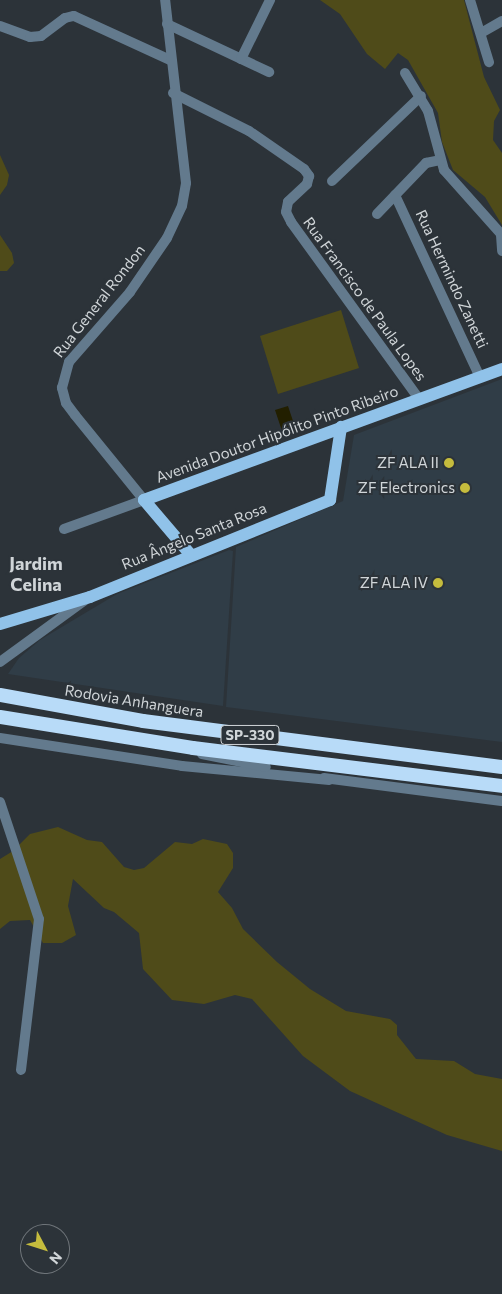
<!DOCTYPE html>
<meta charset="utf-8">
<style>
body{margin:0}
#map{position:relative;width:502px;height:1294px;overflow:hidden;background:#2c3339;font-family:Commissioner,sans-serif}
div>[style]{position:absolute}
.built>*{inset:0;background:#303d47}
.green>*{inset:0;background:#4f4b19}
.water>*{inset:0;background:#221f00}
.minor>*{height:10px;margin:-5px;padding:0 5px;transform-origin:5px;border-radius:5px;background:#637a8d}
.major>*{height:12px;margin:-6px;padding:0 6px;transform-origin:6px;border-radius:6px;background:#90c2e9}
.highway>*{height:14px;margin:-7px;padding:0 7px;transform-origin:7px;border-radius:7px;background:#b8dbf8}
.dots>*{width:14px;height:14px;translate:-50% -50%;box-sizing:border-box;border:2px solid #2c3339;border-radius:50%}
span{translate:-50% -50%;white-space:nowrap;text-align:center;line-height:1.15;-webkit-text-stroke:4px #2c3339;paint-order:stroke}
.shield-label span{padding:1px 4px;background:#2c3339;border:1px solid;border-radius:4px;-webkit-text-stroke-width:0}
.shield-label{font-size:14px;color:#d0d5d8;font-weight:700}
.street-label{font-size:15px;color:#d0d5d8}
.poi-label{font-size:15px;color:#d0d5d8}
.right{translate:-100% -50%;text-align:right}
.quarter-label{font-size:18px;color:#d0d5d8;font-weight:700}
.north{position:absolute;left:20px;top:1224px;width:50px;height:50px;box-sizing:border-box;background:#2c3339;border:1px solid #6e7479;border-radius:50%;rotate:130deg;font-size:14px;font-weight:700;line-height:20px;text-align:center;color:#d0d5d8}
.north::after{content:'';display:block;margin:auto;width:18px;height:22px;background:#c5bc3d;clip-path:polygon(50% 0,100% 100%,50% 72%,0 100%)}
</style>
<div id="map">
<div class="built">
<i style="clip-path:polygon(502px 379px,502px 742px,226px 707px,236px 547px,343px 501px,354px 435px)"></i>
<i style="clip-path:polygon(229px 550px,233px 551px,223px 706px,8px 674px,19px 658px,40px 640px,117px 594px)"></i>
</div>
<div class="green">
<i style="clip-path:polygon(320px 0,464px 0,484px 77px,500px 110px,494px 121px,493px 140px,502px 153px,502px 225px,485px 197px,453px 170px,442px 142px,438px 113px,408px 60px,398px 53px,385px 69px,367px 54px,340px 14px)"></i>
<i style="clip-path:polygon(0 155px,9px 175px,7px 185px,0 195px)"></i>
<i style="clip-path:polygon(0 235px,12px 253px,14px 263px,7px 271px,0 271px)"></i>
<i style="clip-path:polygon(341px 310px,359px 368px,278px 394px,260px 336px)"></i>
<i style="clip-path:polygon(58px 827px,87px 840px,102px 842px,124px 867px,134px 870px,144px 868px,175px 842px,192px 844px,203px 839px,227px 844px,233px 853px,233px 868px,218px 892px,232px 908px,243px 929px,277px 962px,310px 989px,346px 1011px,390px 1019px,397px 1025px,397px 1035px,416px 1059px,454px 1061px,475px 1074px,502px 1079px,502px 1151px,447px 1135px,350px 1091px,303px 1056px,252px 999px,235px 995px,204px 1004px,172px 1000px,143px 969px,139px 933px,114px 912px,104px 908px,73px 879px,68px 906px,76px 935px,62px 943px,43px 943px,30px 920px,10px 921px,0 929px,0 859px,13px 851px,30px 834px)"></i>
</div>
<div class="water">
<i style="clip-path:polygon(288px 406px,295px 427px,282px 431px,275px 410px)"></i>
</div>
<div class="minor">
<i style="left:470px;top:0;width:65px;rotate:73deg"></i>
<i style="left:167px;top:24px;width:113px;rotate:25.2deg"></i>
<i style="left:0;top:26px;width:32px;rotate:20deg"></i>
<i style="left:30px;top:37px;width:11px;rotate:-5deg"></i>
<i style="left:41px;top:36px;width:30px;rotate:-37deg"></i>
<i style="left:65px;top:18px;width:9px;rotate:-13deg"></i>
<i style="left:74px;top:16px;width:106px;rotate:24.6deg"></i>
<i style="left:481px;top:33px;width:24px;rotate:-30deg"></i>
<i style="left:241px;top:59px;width:66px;rotate:-63.8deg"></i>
<i style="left:405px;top:73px;width:44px;rotate:58.8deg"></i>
<i style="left:428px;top:111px;width:61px;rotate:74.8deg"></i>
<i style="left:444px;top:170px;width:87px;rotate:48.3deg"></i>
<i style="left:173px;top:93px;width:85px;rotate:26.6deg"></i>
<i style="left:249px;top:131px;width:67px;rotate:34.6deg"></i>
<i style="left:304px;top:169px;width:9px;rotate:54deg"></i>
<i style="left:309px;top:176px;width:8px;rotate:104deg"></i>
<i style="left:307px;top:184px;width:26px;rotate:137deg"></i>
<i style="left:288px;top:202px;width:10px;rotate:101deg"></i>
<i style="left:286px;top:212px;width:11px;rotate:63deg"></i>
<i style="left:291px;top:222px;width:218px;rotate:54.1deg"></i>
<i style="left:332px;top:181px;width:123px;rotate:-43.7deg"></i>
<i style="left:395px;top:195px;width:201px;rotate:65deg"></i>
<i style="left:377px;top:214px;width:71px;rotate:-46.1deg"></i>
<i style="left:426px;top:163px;width:14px;rotate:-12deg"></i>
<i style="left:501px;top:235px;width:16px;rotate:86deg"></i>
<i style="left:64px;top:529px;width:85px;rotate:-19.9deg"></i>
<i style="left:144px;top:500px;width:109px;rotate:-129.1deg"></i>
<i style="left:75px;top:415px;width:15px;rotate:-127deg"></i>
<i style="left:66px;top:403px;width:16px;rotate:-105deg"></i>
<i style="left:62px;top:388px;width:27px;rotate:-75deg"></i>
<i style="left:69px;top:362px;width:93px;rotate:-48.9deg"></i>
<i style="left:130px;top:292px;width:65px;rotate:-55.6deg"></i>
<i style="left:167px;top:238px;width:35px;rotate:-65deg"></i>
<i style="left:182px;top:206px;width:23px;rotate:-80deg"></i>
<i style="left:186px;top:183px;width:184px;rotate:-96.5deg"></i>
<i style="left:0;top:662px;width:105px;rotate:-36.1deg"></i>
<i style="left:0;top:738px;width:184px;rotate:8.7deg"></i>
<i style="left:182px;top:766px;width:148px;rotate:5.4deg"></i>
<i style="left:202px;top:754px;width:65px;rotate:11.5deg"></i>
<i style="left:324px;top:778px;width:179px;rotate:7.4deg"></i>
<i style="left:0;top:802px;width:123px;rotate:71.6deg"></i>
<i style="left:39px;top:919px;width:152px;rotate:96.8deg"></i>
</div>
<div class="major">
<i style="left:190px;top:554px;width:71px;rotate:-130.4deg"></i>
<i style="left:144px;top:500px;width:381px;rotate:-20.1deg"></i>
<i style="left:0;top:624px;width:94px;rotate:-16.7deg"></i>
<i style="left:90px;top:597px;width:259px;rotate:-22deg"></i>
<i style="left:330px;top:500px;width:74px;rotate:-81.4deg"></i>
</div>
<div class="highway">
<i style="left:0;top:695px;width:145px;rotate:10.3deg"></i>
<i style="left:143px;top:721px;width:362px;rotate:7.3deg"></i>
<i style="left:0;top:717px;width:195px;rotate:9.1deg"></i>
<i style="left:193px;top:748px;width:311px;rotate:7deg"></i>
</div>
<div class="dots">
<i style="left:449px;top:463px;background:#c5bc3d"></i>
<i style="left:465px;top:488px;background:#c5bc3d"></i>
<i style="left:438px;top:583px;background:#c5bc3d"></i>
</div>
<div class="shield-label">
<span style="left:250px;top:735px">SP-330</span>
</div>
<div class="street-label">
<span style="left:452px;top:279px;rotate:65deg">Rua Hermindo Zanetti</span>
<span style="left:365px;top:299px;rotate:54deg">Rua Francisco de Paula Lopes</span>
<span style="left:99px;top:301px;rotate:-52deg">Rua General Rondon</span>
<span style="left:277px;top:434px;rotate:-20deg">Avenida Doutor Hipólito Pinto Ribeiro</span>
<span style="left:194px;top:536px;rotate:-22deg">Rua Ângelo Santa Rosa</span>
<span style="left:134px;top:701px;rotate:9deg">Rodovia Anhanguera</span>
</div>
<div class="poi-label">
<span class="right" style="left:439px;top:463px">ZF ALA II</span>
<span class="right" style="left:455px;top:488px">ZF Electronics</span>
<span class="right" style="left:428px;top:583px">ZF ALA IV</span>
</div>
<div class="quarter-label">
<span style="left:36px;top:574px">Jardim<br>Celina</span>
</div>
<div class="north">N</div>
</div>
